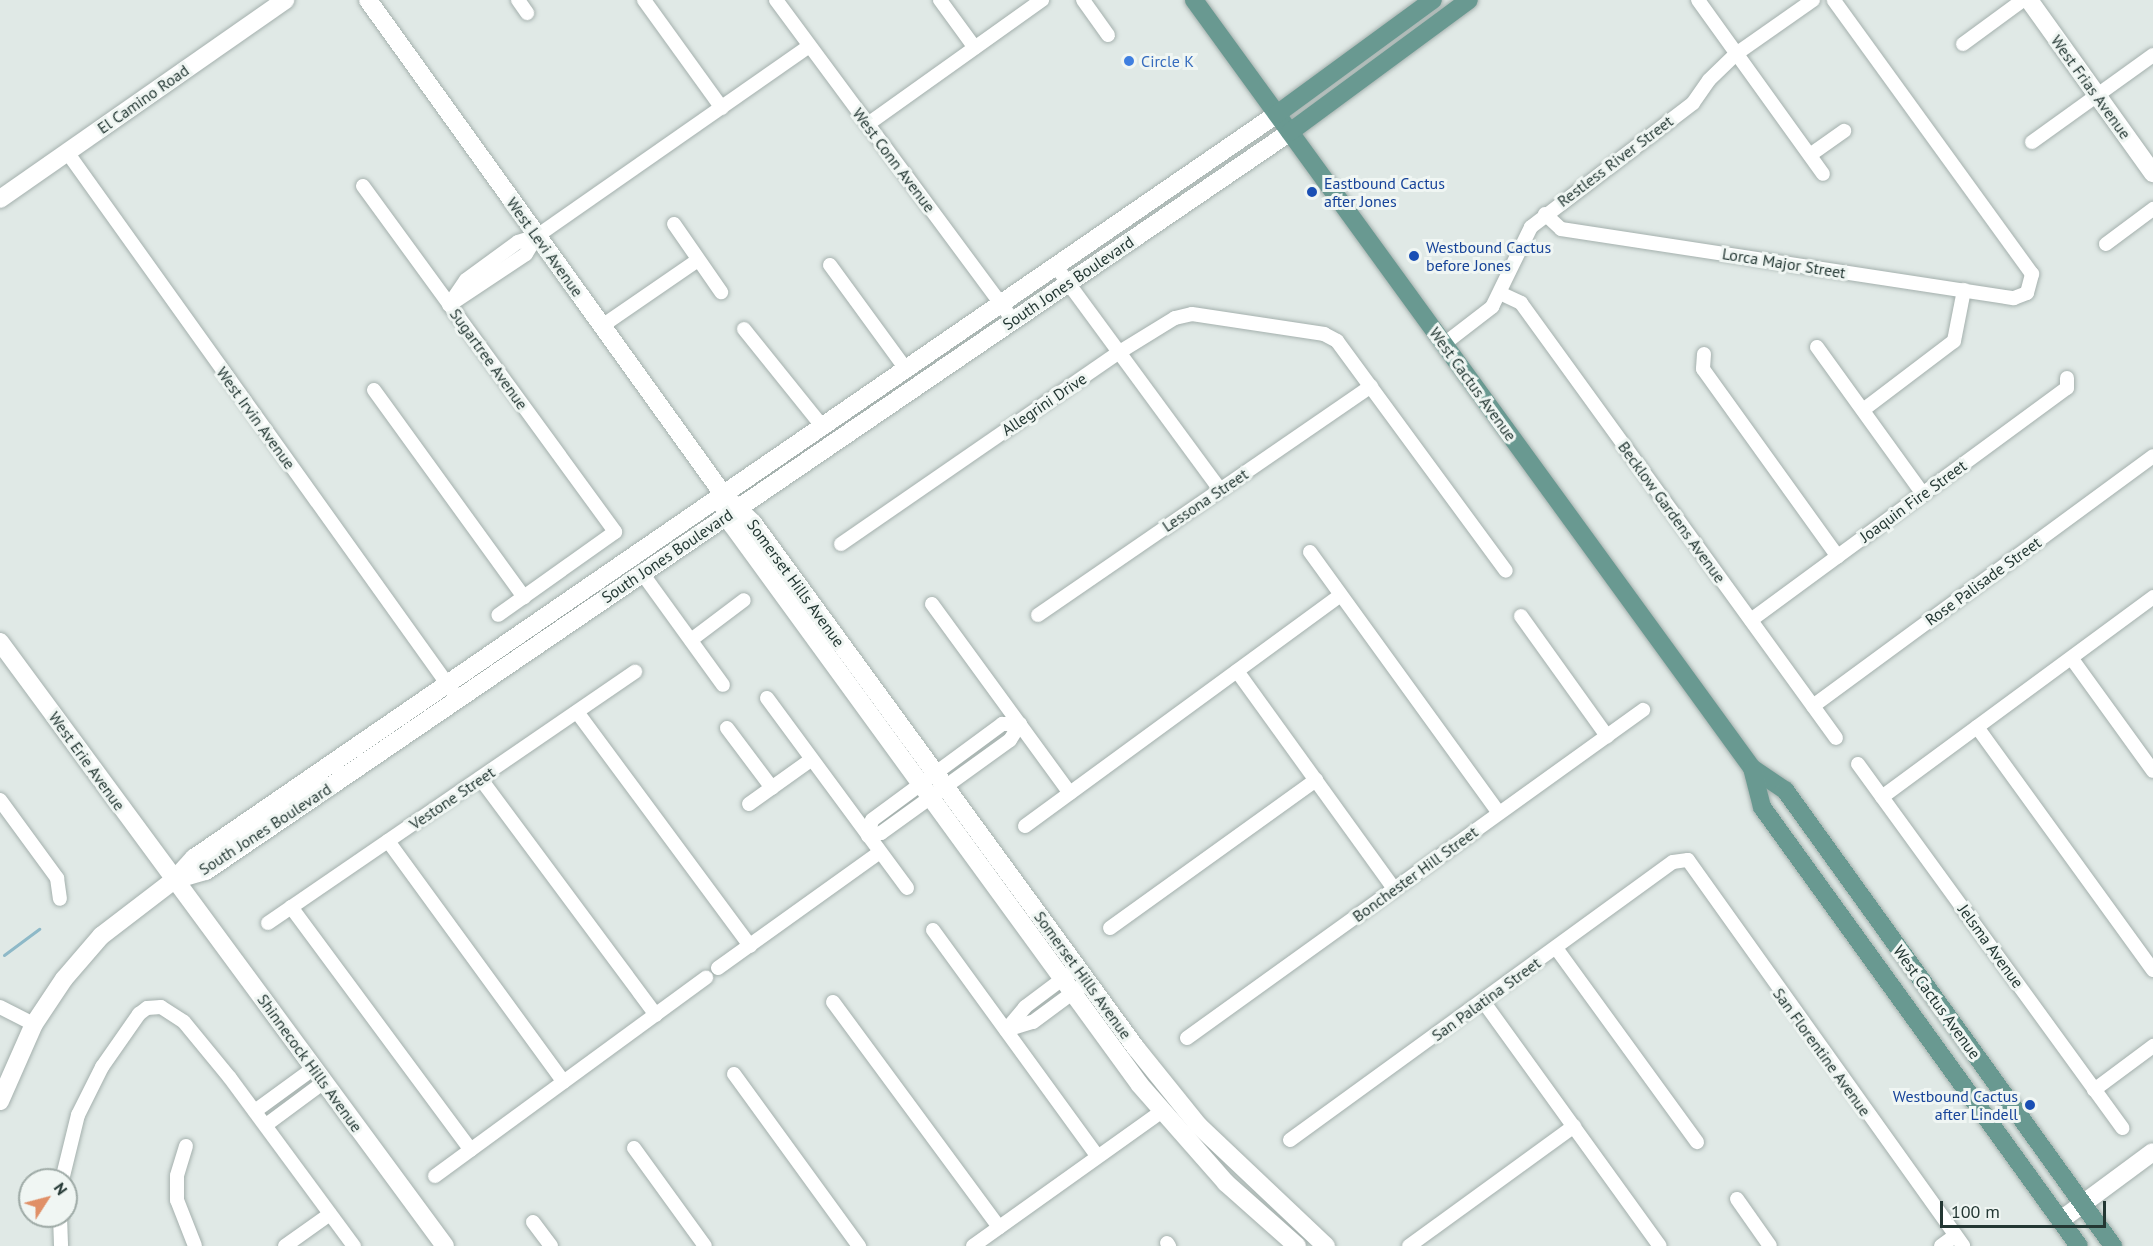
<!DOCTYPE html>
<style>
body{margin:0}
#map{position:relative;width:2153px;height:1246px;overflow:hidden;background:#e0e9e6;font-family:"PT Sans",sans-serif}
div>[style]{position:absolute}
.stream>*{height:3px;margin:-1.5px;padding:0 1.5px;transform-origin:1.5px;border-radius:1.5px;background:#8eb9c8}
.roads{filter:drop-shadow(0 0 2px #a4b0ad) drop-shadow(0 0 2px #a4b0ad)}
.street>*{height:14px;margin:-7px;padding:0 7px;transform-origin:7px;border-radius:7px;background:#fff}
.secondary>*{height:18px;margin:-9px;padding:0 9px;transform-origin:9px;border-radius:9px;background:#fff}
.primary>*{height:18px;margin:-9px;padding:0 9px;transform-origin:9px;border-radius:9px;background:#699991}
.dots>*{width:16px;height:16px;translate:-50% -50%;box-sizing:border-box;border:3px solid #f0f6f3;border-radius:50%}
span{translate:-50% -50%;white-space:nowrap;text-align:center;line-height:1.15;-webkit-text-stroke:6px #f0f6f3;paint-order:stroke}
.shop-label{font-size:16px;color:#366cbe}
.left{translate:0 -50%;text-align:left}
.street-label{font-size:16px;color:#233733}
.transit-label{font-size:16px;color:#164399}
.right{translate:-100% -50%;text-align:right}
.north{position:absolute;left:18px;top:1168px;width:60px;height:60px;box-sizing:border-box;background:#f0f6f3;border:2px solid #9eaaa6;border-radius:50%;rotate:54deg;font-size:16px;font-weight:700;line-height:24px;text-align:center;color:#233733}
.north::after{content:'';display:block;margin:auto;width:21px;height:27px;background:#e08f66;clip-path:polygon(50% 0,100% 100%,50% 72%,0 100%)}
.scale{position:absolute;left:1940px;top:1201px;width:166px;height:27px;box-sizing:border-box;border:3px solid #233733;border-top:0;padding-left:8px;font-size:18px;line-height:21px;white-space:nowrap;color:#233733;-webkit-text-stroke:4px #f0f6f3;paint-order:stroke}
</style>
<div id="map">
<div class="stream">
<i style="left:4px;top:955px;width:44px;rotate:-36.6deg"></i>
</div>
<div class="roads">
<div class="street">
<i style="left:518px;top:0;width:16px;rotate:55deg"></i>
<i style="left:644px;top:0;width:133px;rotate:54.2deg"></i>
<i style="left:776px;top:0;width:398px;rotate:53.5deg"></i>
<i style="left:940px;top:0;width:59px;rotate:53.9deg"></i>
<i style="left:1083px;top:0;width:43px;rotate:54.5deg"></i>
<i style="left:1698px;top:0;width:214px;rotate:54.3deg"></i>
<i style="left:1963px;top:44px;width:74px;rotate:-36.3deg"></i>
<i style="left:868px;top:124px;width:214px;rotate:-35.5deg"></i>
<i style="left:2032px;top:142px;width:149px;rotate:-35.7deg"></i>
<i style="left:67px;top:152px;width:672px;rotate:54.44deg"></i>
<i style="left:1810px;top:155px;width:42px;rotate:-35.2deg"></i>
<i style="left:363px;top:186px;width:428px;rotate:53.9deg"></i>
<i style="left:615px;top:532px;width:143px;rotate:144.6deg"></i>
<i style="left:1545px;top:214px;width:22px;rotate:43deg"></i>
<i style="left:1561px;top:229px;width:458px;rotate:8.7deg"></i>
<i style="left:2014px;top:298px;width:14px;rotate:-21deg"></i>
<i style="left:2027px;top:293px;width:20px;rotate:-75deg"></i>
<i style="left:2032px;top:274px;width:338px;rotate:-125.9deg"></i>
<i style="left:674px;top:224px;width:83px;rotate:55.3deg"></i>
<i style="left:2106px;top:244px;width:59px;rotate:-36.7deg"></i>
<i style="left:830px;top:265px;width:127px;rotate:53.9deg"></i>
<i style="left:1055px;top:265px;width:279px;rotate:53.7deg"></i>
<i style="left:1502px;top:294px;width:21px;rotate:25deg"></i>
<i style="left:1521px;top:303px;width:537px;rotate:54.09deg"></i>
<i style="left:451px;top:304px;width:90px;rotate:-33.7deg"></i>
<i style="left:526px;top:254px;width:21px;rotate:-59deg"></i>
<i style="left:449px;top:305px;width:30px;rotate:-56deg"></i>
<i style="left:466px;top:280px;width:64px;rotate:-36.2deg"></i>
<i style="left:518px;top:242px;width:20px;rotate:-18deg"></i>
<i style="left:537px;top:236px;width:332px;rotate:-34.9deg"></i>
<i style="left:602px;top:326px;width:116px;rotate:-34.5deg"></i>
<i style="left:744px;top:329px;width:124px;rotate:51.2deg"></i>
<i style="left:1444px;top:344px;width:61px;rotate:-37.6deg"></i>
<i style="left:1492px;top:307px;width:89px;rotate:-64deg"></i>
<i style="left:1531px;top:227px;width:204px;rotate:-37.4deg"></i>
<i style="left:1693px;top:103px;width:28px;rotate:-55deg"></i>
<i style="left:1709px;top:80px;width:37px;rotate:-44deg"></i>
<i style="left:1736px;top:54px;width:94px;rotate:-35deg"></i>
<i style="left:1817px;top:347px;width:181px;rotate:54.2deg"></i>
<i style="left:1704px;top:354px;width:15px;rotate:94deg"></i>
<i style="left:1703px;top:369px;width:231px;rotate:54.3deg"></i>
<i style="left:374px;top:390px;width:256px;rotate:54.1deg"></i>
<i style="left:1863px;top:410px;width:114px;rotate:-37.2deg"></i>
<i style="left:1954px;top:341px;width:52px;rotate:-78.9deg"></i>
<i style="left:841px;top:544px;width:336px;rotate:-34.6deg"></i>
<i style="left:1118px;top:353px;width:67px;rotate:-31.6deg"></i>
<i style="left:1175px;top:318px;width:17px;rotate:-13deg"></i>
<i style="left:1192px;top:314px;width:134px;rotate:8.6deg"></i>
<i style="left:1324px;top:334px;width:15px;rotate:28deg"></i>
<i style="left:1337px;top:341px;width:285px;rotate:53.7deg"></i>
<i style="left:1310px;top:552px;width:322px;rotate:54.1deg"></i>
<i style="left:642px;top:573px;width:138px;rotate:54.1deg"></i>
<i style="left:932px;top:604px;width:234px;rotate:53.9deg"></i>
<i style="left:1038px;top:615px;width:404px;rotate:-34.5deg"></i>
<i style="left:1521px;top:616px;width:148px;rotate:54.4deg"></i>
<i style="left:1751px;top:620px;width:392px;rotate:-36.3deg"></i>
<i style="left:2067px;top:388px;width:10px;rotate:-90deg"></i>
<i style="left:691px;top:640px;width:66px;rotate:-37deg"></i>
<i style="left:2072px;top:659px;width:138px;rotate:54.1deg"></i>
<i style="left:1237px;top:671px;width:269px;rotate:54.2deg"></i>
<i style="left:767px;top:698px;width:236px;rotate:53.6deg"></i>
<i style="left:1813px;top:706px;width:422px;rotate:-36.3deg"></i>
<i style="left:577px;top:712px;width:291px;rotate:53.5deg"></i>
<i style="left:1002px;top:724px;width:18px"></i>
<i style="left:1020px;top:724px;width:19px;rotate:122deg"></i>
<i style="left:1010px;top:740px;width:159px;rotate:144.2deg"></i>
<i style="left:881px;top:833px;width:13px;rotate:167deg"></i>
<i style="left:868px;top:836px;width:16px;rotate:-76deg"></i>
<i style="left:872px;top:820px;width:162px;rotate:-36.4deg"></i>
<i style="left:1977px;top:727px;width:300px;rotate:54.1deg"></i>
<i style="left:727px;top:728px;width:75px;rotate:53.1deg"></i>
<i style="left:1858px;top:764px;width:450px;rotate:54deg"></i>
<i style="left:480px;top:778px;width:295px;rotate:53.4deg"></i>
<i style="left:1882px;top:797px;width:337px;rotate:-36.4deg"></i>
<i style="left:0;top:800px;width:97px;rotate:53.8deg"></i>
<i style="left:57px;top:878px;width:21px;rotate:82deg"></i>
<i style="left:749px;top:804px;width:77px;rotate:-35.5deg"></i>
<i style="left:1025px;top:826px;width:391px;rotate:-36.2deg"></i>
<i style="left:388px;top:841px;width:298px;rotate:53.9deg"></i>
<i style="left:291px;top:907px;width:302px;rotate:53.5deg"></i>
<i style="left:268px;top:923px;width:445px;rotate:-34.4deg"></i>
<i style="left:1110px;top:928px;width:254px;rotate:-35.7deg"></i>
<i style="left:933px;top:930px;width:279px;rotate:54deg"></i>
<i style="left:1556px;top:948px;width:240px;rotate:54deg"></i>
<i style="left:718px;top:968px;width:199px;rotate:-35.6deg"></i>
<i style="left:1483px;top:1001px;width:302px;rotate:54.2deg"></i>
<i style="left:833px;top:1002px;width:280px;rotate:53.6deg"></i>
<i style="left:0;top:1007px;width:38px;rotate:27deg"></i>
<i style="left:1006px;top:1030px;width:28px;rotate:-17deg"></i>
<i style="left:1033px;top:1022px;width:57px;rotate:-36.5deg"></i>
<i style="left:1006px;top:1030px;width:30px;rotate:-50deg"></i>
<i style="left:1025px;top:1007px;width:55px;rotate:-36.9deg"></i>
<i style="left:1187px;top:1038px;width:562px;rotate:-35.73deg"></i>
<i style="left:734px;top:1074px;width:213px;rotate:54deg"></i>
<i style="left:2094px;top:1090px;width:74px;rotate:-36.7deg"></i>
<i style="left:255px;top:1111px;width:73px;rotate:-36.1deg"></i>
<i style="left:266px;top:1125px;width:72px;rotate:-36.6deg"></i>
<i style="left:1290px;top:1140px;width:473px;rotate:-36deg"></i>
<i style="left:1673px;top:862px;width:15px;rotate:-8deg"></i>
<i style="left:1688px;top:860px;width:474px;rotate:54.5deg"></i>
<i style="left:186px;top:1146px;width:31px;rotate:107deg"></i>
<i style="left:177px;top:1176px;width:24px;rotate:90deg"></i>
<i style="left:177px;top:1200px;width:49px;rotate:68.6deg"></i>
<i style="left:634px;top:1148px;width:121px;rotate:54.1deg"></i>
<i style="left:435px;top:1176px;width:336px;rotate:-36.2deg"></i>
<i style="left:62px;top:1180px;width:67px;rotate:-76.2deg"></i>
<i style="left:78px;top:1115px;width:54px;rotate:-63.4deg"></i>
<i style="left:102px;top:1067px;width:65px;rotate:-55.1deg"></i>
<i style="left:139px;top:1014px;width:10px;rotate:-37deg"></i>
<i style="left:147px;top:1008px;width:14px;rotate:-4deg"></i>
<i style="left:161px;top:1007px;width:27px;rotate:33deg"></i>
<i style="left:184px;top:1022px;width:72px;rotate:50.6deg"></i>
<i style="left:230px;top:1078px;width:209px;rotate:53.6deg"></i>
<i style="left:1737px;top:1199px;width:57px;rotate:54.9deg"></i>
<i style="left:60px;top:1216px;width:30px;rotate:88deg"></i>
<i style="left:533px;top:1222px;width:30px;rotate:53deg"></i>
<i style="left:1167px;top:1243px;width:4px;rotate:56deg"></i>
<i style="left:285px;top:1246px;width:55px;rotate:-35.4deg"></i>
<i style="left:973px;top:1246px;width:232px;rotate:-35.5deg"></i>
<i style="left:1409px;top:1246px;width:204px;rotate:-36deg"></i>
<i style="left:1941px;top:1246px;width:17px;rotate:-36deg"></i>
</div>
<div class="secondary">
<i style="left:368px;top:0;width:608px;rotate:54.3deg"></i>
<i style="left:723px;top:494px;width:42px;rotate:44deg"></i>
<i style="left:753px;top:523px;width:650px;rotate:53.89deg"></i>
<i style="left:1136px;top:1048px;width:100px;rotate:51.1deg"></i>
<i style="left:1199px;top:1126px;width:175px;rotate:43.4deg"></i>
<i style="left:2029px;top:0;width:213px;rotate:54.4deg"></i>
<i style="left:0;top:199px;width:348px;rotate:-34.9deg"></i>
<i style="left:724px;top:504px;width:12px;rotate:81deg"></i>
<i style="left:726px;top:516px;width:12px;rotate:55deg"></i>
<i style="left:733px;top:526px;width:691px;rotate:53.94deg"></i>
<i style="left:1140px;top:1085px;width:130px;rotate:48.7deg"></i>
<i style="left:1226px;top:1183px;width:95px;rotate:41.6deg"></i>
<i style="left:0;top:642px;width:750px;rotate:53.62deg"></i>
<i style="left:174px;top:880px;width:33px;rotate:-16deg"></i>
<i style="left:206px;top:871px;width:1312px;rotate:-34.28deg"></i>
<i style="left:0;top:1101px;width:84px;rotate:-66.2deg"></i>
<i style="left:34px;top:1024px;width:54px;rotate:-56.3deg"></i>
<i style="left:64px;top:979px;width:57px;rotate:-49.3deg"></i>
<i style="left:101px;top:936px;width:92px;rotate:-37.5deg"></i>
<i style="left:174px;top:880px;width:30px;rotate:-48deg"></i>
<i style="left:194px;top:858px;width:1314px;rotate:-34.49deg"></i>
<i style="left:2061px;top:1220px;width:114px;rotate:-36.5deg"></i>
</div>
<div class="primary">
<i style="left:1194px;top:0;width:949px;rotate:54deg"></i>
<i style="left:1752px;top:768px;width:40px;rotate:34deg"></i>
<i style="left:1785px;top:790px;width:562px;rotate:54.27deg"></i>
<i style="left:1277px;top:114px;width:193px;rotate:-36.2deg"></i>
<i style="left:1290px;top:132px;width:222px;rotate:-36.4deg"></i>
<i style="left:1752px;top:768px;width:40px;rotate:75.6deg"></i>
<i style="left:1762px;top:807px;width:541px;rotate:54.17deg"></i>
</div>
</div>
<div class="dots">
<i style="left:1129px;top:61px;background:#3f7fe0"></i>
<i style="left:1312px;top:192px;background:#1a4fb4"></i>
<i style="left:1414px;top:256px;background:#1a4fb4"></i>
<i style="left:2030px;top:1105px;background:#1a4fb4"></i>
</div>
<div class="shop-label">
<span class="left" style="left:1141px;top:61px">Circle K</span>
</div>
<div class="street-label">
<span style="left:2091px;top:87px;rotate:54deg">West Frias Avenue</span>
<span style="left:143px;top:99px;rotate:-35deg">El Camino Road</span>
<span style="left:894px;top:160px;rotate:53deg">West Conn Avenue</span>
<span style="left:1615px;top:161px;rotate:-37deg">Restless River Street</span>
<span style="left:545px;top:247px;rotate:54deg">West Levi Avenue</span>
<span style="left:1784px;top:263px;rotate:9deg">Lorca Major Street</span>
<span style="left:1068px;top:283px;rotate:-34deg">South Jones Boulevard</span>
<span style="left:489px;top:359px;rotate:54deg">Sugartree Avenue</span>
<span style="left:1473px;top:384px;rotate:54deg">West Cactus Avenue</span>
<span style="left:1044px;top:404px;rotate:-34deg">Allegrini Drive</span>
<span style="left:256px;top:418px;rotate:54deg">West Irvin Avenue</span>
<span style="left:1205px;top:500px;rotate:-34deg">Lessona Street</span>
<span style="left:1913px;top:501px;rotate:-36deg">Joaquin Fire Street</span>
<span style="left:1672px;top:512px;rotate:54deg">Becklow Gardens Avenue</span>
<span style="left:667px;top:556px;rotate:-34deg">South Jones Boulevard</span>
<span style="left:1983px;top:581px;rotate:-36deg">Rose Palisade Street</span>
<span style="left:796px;top:583px;rotate:54deg">Somerset Hills Avenue</span>
<span style="left:87px;top:761px;rotate:54deg">West Erie Avenue</span>
<span style="left:452px;top:798px;rotate:-34deg">Vestone Street</span>
<span style="left:265px;top:829px;rotate:-33deg">South Jones Boulevard</span>
<span style="left:1415px;top:874px;rotate:-36deg">Bonchester Hill Street</span>
<span style="left:1991px;top:946px;rotate:54deg">Jelsma Avenue</span>
<span style="left:1083px;top:975px;rotate:54deg">Somerset Hills Avenue</span>
<span style="left:1486px;top:999px;rotate:-36deg">San Palatina Street</span>
<span style="left:1937px;top:1002px;rotate:54deg">West Cactus Avenue</span>
<span style="left:1822px;top:1052px;rotate:54deg">San Florentine Avenue</span>
<span style="left:310px;top:1063px;rotate:54deg">Shinnecock Hills Avenue</span>
</div>
<div class="transit-label">
<span class="left" style="left:1324px;top:192px">Eastbound Cactus<br>after Jones</span>
<span class="left" style="left:1426px;top:256px">Westbound Cactus<br>before Jones</span>
<span class="right" style="left:2018px;top:1105px">Westbound Cactus<br>after Lindell</span>
</div>
<div class="north">N</div>
<div class="scale">100 m</div>
</div>
